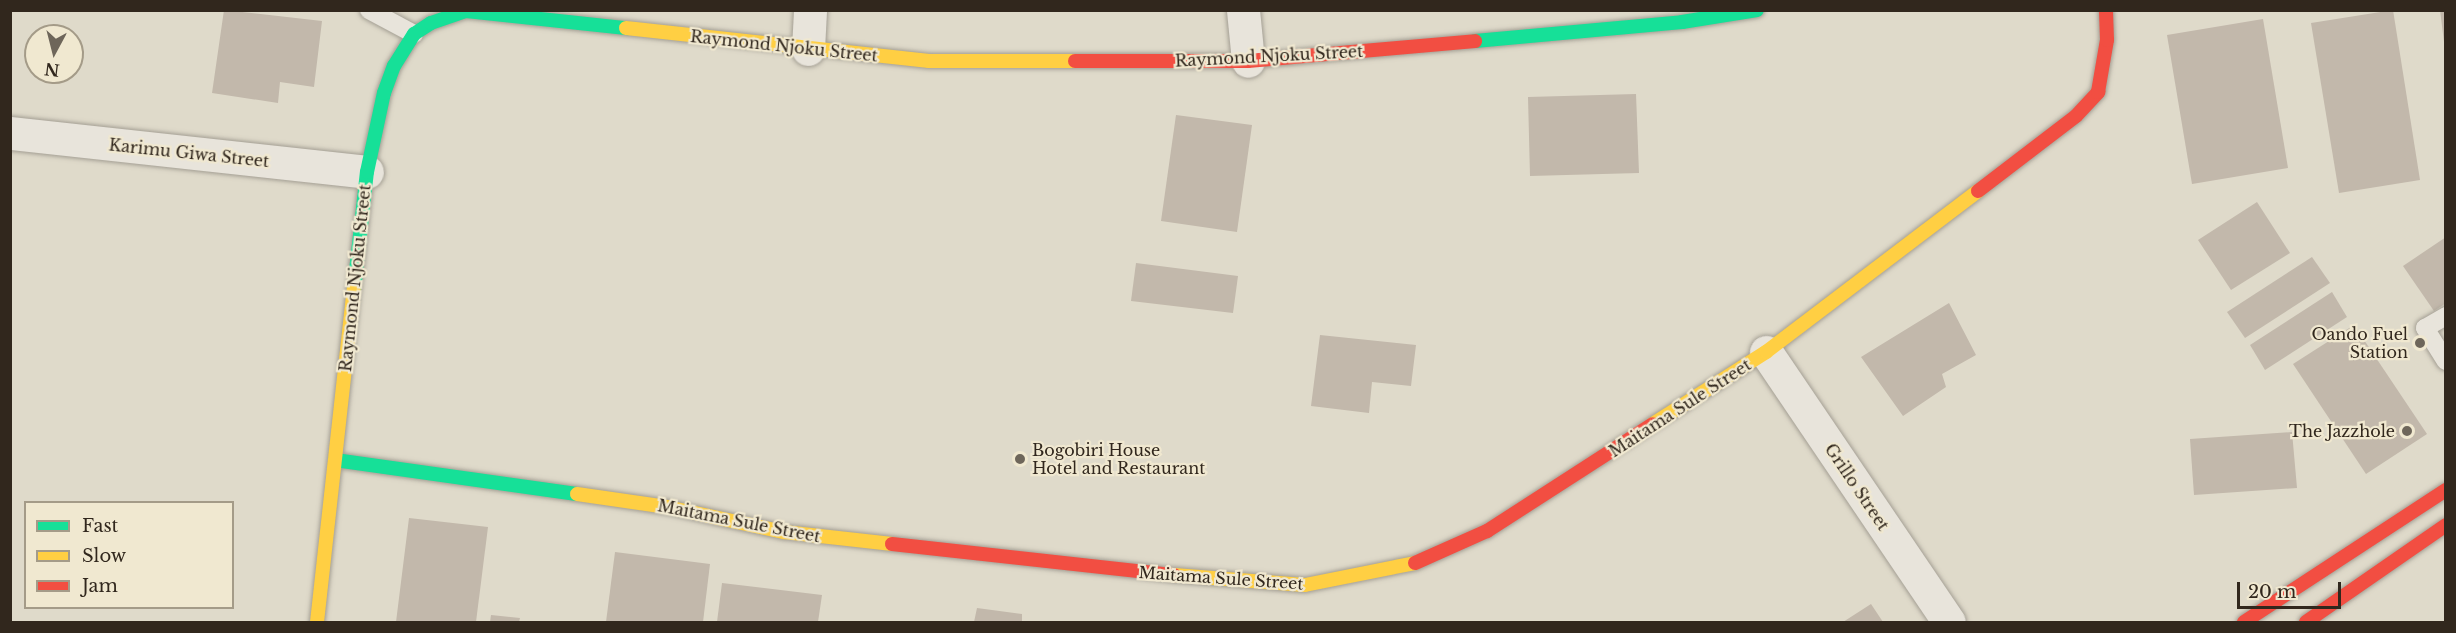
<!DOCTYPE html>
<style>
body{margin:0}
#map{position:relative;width:2456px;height:633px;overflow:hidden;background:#dfdaca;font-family:"Libre Baskerville",serif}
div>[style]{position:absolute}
.building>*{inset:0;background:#c2b8ab}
.roads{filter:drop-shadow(0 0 2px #a49f94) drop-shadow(0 0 2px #a49f94)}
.lane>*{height:18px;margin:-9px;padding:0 9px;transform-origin:9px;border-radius:9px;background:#e8e4db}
.street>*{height:33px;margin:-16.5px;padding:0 16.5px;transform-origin:16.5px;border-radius:16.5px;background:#e8e4db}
.fast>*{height:14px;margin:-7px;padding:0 7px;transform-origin:7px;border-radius:7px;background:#16e098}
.slow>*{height:14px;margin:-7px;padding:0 7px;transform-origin:7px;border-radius:7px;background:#ffcf43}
.jam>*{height:14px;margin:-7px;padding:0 7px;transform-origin:7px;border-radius:7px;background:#f24e42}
.dots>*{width:16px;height:16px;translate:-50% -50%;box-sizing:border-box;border:3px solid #f0e8d0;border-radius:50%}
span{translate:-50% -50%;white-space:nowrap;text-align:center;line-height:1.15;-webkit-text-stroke:4.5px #f0e8d0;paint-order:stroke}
.street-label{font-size:16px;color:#31271d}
.poi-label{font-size:16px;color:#31271d}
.right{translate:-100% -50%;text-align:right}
.left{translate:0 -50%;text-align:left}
.frame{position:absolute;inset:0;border:12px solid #31271d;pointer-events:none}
.legend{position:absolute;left:24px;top:501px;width:210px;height:108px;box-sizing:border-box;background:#f0e8d0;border:2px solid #a49b88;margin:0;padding:8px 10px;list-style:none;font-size:18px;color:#31271d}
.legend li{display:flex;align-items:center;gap:12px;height:30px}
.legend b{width:30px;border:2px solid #a49b88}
.north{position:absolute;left:24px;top:24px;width:60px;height:60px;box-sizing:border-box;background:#f0e8d0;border:2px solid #a49b88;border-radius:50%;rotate:187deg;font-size:16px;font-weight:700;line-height:24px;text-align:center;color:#31271d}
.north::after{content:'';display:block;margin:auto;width:21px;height:27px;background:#6e665a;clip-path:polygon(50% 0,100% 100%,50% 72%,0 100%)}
.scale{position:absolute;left:2237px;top:582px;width:104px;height:27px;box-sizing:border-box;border:3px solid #31271d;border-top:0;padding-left:8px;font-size:18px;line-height:21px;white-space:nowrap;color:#31271d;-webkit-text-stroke:4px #f0e8d0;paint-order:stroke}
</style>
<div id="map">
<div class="building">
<i style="clip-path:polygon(224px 10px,322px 21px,314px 87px,280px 82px,278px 103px,212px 93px)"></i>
<i style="clip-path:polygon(2393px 10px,2420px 180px,2339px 193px,2311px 23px)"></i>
<i style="clip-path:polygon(2440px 10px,2446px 10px,2446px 42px,2444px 42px)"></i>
<i style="clip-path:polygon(2263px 19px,2288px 168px,2192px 184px,2167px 35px)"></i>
<i style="clip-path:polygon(1636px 94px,1639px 173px,1530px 176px,1528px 97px)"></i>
<i style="clip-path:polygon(1176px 115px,1252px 125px,1237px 232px,1161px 221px)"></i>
<i style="clip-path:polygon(2257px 202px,2290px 253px,2231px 290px,2198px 240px)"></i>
<i style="clip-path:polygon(2446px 237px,2446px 303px,2434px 311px,2403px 266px)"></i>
<i style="clip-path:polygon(2312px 257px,2330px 283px,2245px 338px,2227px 312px)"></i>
<i style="clip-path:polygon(1136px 263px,1238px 276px,1233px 313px,1131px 301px)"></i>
<i style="clip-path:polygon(2332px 292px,2347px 317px,2265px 370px,2250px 345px)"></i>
<i style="clip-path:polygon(1949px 303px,1976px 355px,1942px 374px,1946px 387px,1903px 416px,1861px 357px)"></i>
<i style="clip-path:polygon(2354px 325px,2427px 434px,2366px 474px,2293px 364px)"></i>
<i style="clip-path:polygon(1320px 335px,1416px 345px,1411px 386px,1372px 382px,1369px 413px,1311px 406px)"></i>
<i style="clip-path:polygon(2292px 432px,2297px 488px,2194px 495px,2190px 439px)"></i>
<i style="clip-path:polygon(409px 518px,488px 527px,476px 622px,396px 622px)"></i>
<i style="clip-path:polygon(615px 552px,710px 564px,703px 622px,606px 622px)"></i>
<i style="clip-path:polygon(722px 583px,822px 595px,818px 622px,717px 622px)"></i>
<i style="clip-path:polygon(1871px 604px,1883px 622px,1843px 622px)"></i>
<i style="clip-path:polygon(977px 608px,1022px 614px,1022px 622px,974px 622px)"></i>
<i style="clip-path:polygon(491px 615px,520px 618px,519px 622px,490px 622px)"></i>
</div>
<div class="roads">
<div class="lane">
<i style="left:369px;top:10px;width:51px;rotate:28.1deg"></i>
<i style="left:2446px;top:316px;width:24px;rotate:150deg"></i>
<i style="left:2425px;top:328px;width:39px;rotate:58deg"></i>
</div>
<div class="street">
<i style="left:1243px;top:10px;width:51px;rotate:84.4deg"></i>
<i style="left:808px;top:49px;width:39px;rotate:-87deg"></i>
<i style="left:10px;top:133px;width:359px;rotate:6.2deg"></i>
<i style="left:1766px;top:352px;width:326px;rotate:55.9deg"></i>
</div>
<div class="fast">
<i style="left:1475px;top:41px;width:208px;rotate:-5.2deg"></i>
<i style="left:1682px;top:22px;width:76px;rotate:-9.1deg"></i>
<i style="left:354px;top:289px;width:118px;rotate:-83.7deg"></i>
<i style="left:367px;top:172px;width:81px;rotate:-77.9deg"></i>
<i style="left:384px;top:93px;width:29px;rotate:-70deg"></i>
<i style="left:394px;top:66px;width:38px;rotate:-58deg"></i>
<i style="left:414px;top:34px;width:20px;rotate:-33deg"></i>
<i style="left:431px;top:23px;width:37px;rotate:-19deg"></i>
<i style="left:466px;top:11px;width:161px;rotate:6.1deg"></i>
<i style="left:335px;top:460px;width:244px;rotate:8deg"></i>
</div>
<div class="slow">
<i style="left:626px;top:28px;width:305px;rotate:6.2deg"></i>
<i style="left:929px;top:61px;width:146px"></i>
<i style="left:1653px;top:424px;width:134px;rotate:-32.5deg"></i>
<i style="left:1766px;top:352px;width:266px;rotate:-37.2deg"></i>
<i style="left:577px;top:494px;width:91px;rotate:8.2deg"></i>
<i style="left:667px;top:507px;width:120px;rotate:12.1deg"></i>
<i style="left:784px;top:532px;width:109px;rotate:6.3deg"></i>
<i style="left:1174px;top:575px;width:131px;rotate:4.4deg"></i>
<i style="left:1305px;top:585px;width:112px;rotate:-11.3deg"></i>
<i style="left:317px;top:622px;width:335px;rotate:-83.7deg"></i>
</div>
<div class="jam">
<i style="left:1075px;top:61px;width:173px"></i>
<i style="left:1248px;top:61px;width:228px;rotate:-5deg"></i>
<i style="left:1978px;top:191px;width:123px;rotate:-37.4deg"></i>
<i style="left:2076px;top:116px;width:33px;rotate:-47deg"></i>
<i style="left:2098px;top:92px;width:53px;rotate:-80.2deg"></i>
<i style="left:2107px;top:40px;width:30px;rotate:-92deg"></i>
<i style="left:892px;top:544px;width:284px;rotate:6.3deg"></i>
<i style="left:1415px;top:563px;width:79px;rotate:-24deg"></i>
<i style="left:1487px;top:531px;width:197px;rotate:-32.8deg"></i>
<i style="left:2244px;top:622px;width:241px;rotate:-33.2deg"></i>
<i style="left:2306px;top:622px;width:170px;rotate:-34.7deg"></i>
</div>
</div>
<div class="dots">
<i style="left:2420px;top:343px;background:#6e665a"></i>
<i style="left:2407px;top:431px;background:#6e665a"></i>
<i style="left:1020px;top:459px;background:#6e665a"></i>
</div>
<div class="street-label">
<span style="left:784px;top:46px;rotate:6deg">Raymond Njoku Street</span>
<span style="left:1269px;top:56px;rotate:-3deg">Raymond Njoku Street</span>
<span style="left:189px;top:153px;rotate:6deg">Karimu Giwa Street</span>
<span style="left:355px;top:278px;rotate:-84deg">Raymond Njoku Street</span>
<span style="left:1680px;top:408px;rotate:-33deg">Maitama Sule Street</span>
<span style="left:1857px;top:487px;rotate:56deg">Grillo Street</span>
<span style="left:739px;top:521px;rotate:11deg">Maitama Sule Street</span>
<span style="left:1221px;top:578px;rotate:4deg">Maitama Sule Street</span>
</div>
<div class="poi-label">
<span class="right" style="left:2408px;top:343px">Oando Fuel<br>Station</span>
<span class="right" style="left:2395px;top:431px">The Jazzhole</span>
<span class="left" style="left:1032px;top:459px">Bogobiri House<br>Hotel and Restaurant</span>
</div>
<div class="frame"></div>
<ul class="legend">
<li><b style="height:8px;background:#16e098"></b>Fast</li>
<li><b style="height:8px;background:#ffcf43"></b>Slow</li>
<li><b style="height:8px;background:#f24e42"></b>Jam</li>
</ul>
<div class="north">N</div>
<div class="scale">20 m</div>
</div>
